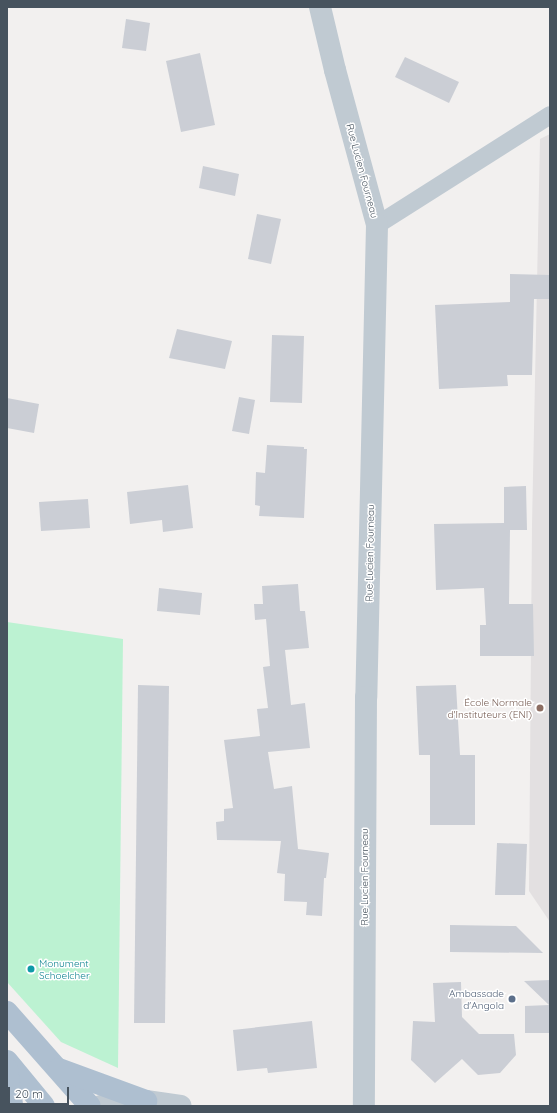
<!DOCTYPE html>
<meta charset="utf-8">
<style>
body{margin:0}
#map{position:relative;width:557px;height:1113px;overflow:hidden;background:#f2f0ef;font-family:Quicksand,sans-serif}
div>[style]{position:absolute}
.education>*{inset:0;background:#e3e0e1}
.green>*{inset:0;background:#bcf2d2}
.building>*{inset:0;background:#cbced5}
.minor>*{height:18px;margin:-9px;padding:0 9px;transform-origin:9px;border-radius:9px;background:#c0cad2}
.tertiary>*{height:22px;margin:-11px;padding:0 11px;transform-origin:11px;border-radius:11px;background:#c0cad2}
.primary>*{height:22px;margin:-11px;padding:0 11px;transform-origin:11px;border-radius:11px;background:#aebfd0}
.dots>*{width:11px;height:11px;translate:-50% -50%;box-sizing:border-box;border:2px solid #fff;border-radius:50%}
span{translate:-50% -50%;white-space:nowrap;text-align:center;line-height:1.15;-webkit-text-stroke:3px #fff;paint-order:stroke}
.street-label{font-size:10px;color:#47535e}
.education-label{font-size:10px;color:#785e54}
.right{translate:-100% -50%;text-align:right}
.culture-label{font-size:10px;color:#0d838f}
.left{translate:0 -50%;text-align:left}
.service-label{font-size:10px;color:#4e5e75}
.frame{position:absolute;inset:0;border:8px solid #47535e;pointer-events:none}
.scale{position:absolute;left:8px;top:1087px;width:61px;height:18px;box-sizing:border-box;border:2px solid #47535e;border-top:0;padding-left:5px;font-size:12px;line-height:14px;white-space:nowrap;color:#47535e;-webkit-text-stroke:3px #fff;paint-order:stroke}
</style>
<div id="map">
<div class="education">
<i style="clip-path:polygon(550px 134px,550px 922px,529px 891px,532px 525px,540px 139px)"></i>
</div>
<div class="green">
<i style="clip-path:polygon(7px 622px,123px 639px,118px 1068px,61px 1042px,7px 982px)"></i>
</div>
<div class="building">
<i style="clip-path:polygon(126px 19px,150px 23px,146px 51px,122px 48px)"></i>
<i style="clip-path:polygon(200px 53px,215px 125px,181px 132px,166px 61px)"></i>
<i style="clip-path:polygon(405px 57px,459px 82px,449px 103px,395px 77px)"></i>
<i style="clip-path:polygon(203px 166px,239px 174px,235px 196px,199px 188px)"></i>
<i style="clip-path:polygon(257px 214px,281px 219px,271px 264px,248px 259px)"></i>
<i style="clip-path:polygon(510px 274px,550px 275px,550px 299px,534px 299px,532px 375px,507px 375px,508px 386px,439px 389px,435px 305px,510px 302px)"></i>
<i style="clip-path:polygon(177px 329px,232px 341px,225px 369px,169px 358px)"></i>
<i style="clip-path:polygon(272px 335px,304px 336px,302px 403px,270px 402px)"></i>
<i style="clip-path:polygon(239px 397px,255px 400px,249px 434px,232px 431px)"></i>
<i style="clip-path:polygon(7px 398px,39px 404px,34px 433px,7px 428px)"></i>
<i style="clip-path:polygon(267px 445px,304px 447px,304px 449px,307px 449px,304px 518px,259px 516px,260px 506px,255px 505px,256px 472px,265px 473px)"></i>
<i style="clip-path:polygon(188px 485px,193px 528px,163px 532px,162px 520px,130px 524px,127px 492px)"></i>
<i style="clip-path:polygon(526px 486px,527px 530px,510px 530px,509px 604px,533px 604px,534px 656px,480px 656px,480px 625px,486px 625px,484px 588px,436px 590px,434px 524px,504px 523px,504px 487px)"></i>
<i style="clip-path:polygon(88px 499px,90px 528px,41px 531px,39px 502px)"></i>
<i style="clip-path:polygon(298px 584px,300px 611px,305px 611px,309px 648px,285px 650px,291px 705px,305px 703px,310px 748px,268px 752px,274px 789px,292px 786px,298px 849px,329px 853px,326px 878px,324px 878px,322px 916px,306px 915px,307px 902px,284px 901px,285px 874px,277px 873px,281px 841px,217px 840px,216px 822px,224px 821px,224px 809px,233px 808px,224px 740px,260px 736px,257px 709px,268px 708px,263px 667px,270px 666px,266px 619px,255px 620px,254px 604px,263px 604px,262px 586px)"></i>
<i style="clip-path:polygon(159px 588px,202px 593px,200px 615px,157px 611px)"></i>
<i style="clip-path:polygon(138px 685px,169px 686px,165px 1023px,134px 1023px)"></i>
<i style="clip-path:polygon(456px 685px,460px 755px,475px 755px,475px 825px,430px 825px,430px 755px,419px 755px,416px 686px)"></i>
<i style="clip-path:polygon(497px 843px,527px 844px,525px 895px,495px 895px)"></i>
<i style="clip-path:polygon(450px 925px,516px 926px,543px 953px,450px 952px)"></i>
<i style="clip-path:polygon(550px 980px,550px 1033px,525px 1033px,525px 1006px,549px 1005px,524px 981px)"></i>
<i style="clip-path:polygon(461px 982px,462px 1017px,479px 1034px,514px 1034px,516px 1055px,500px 1073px,478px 1075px,462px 1059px,435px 1083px,411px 1060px,413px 1021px,435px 1022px,433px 983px)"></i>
<i style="clip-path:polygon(312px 1021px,317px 1068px,268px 1073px,267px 1068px,237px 1071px,233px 1030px)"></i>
</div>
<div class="minor">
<i style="left:377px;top:225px;width:205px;rotate:-32.4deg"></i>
</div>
<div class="tertiary">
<i style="left:320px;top:7px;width:65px;rotate:76.6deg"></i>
<i style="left:335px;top:70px;width:161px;rotate:74.8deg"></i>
<i style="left:377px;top:225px;width:472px;rotate:91.3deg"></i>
<i style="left:366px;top:697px;width:409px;rotate:90.3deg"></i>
<i style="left:101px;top:1106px;width:45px;rotate:-6.3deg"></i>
<i style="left:146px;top:1101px;width:35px;rotate:8deg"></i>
</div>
<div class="primary">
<i style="left:7px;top:1012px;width:125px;rotate:48.6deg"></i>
<i style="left:7px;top:1061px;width:58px;rotate:50.6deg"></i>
<i style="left:7px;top:1069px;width:37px;rotate:82deg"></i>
<i style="left:59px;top:1069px;width:93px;rotate:20.2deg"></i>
</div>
<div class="dots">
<i style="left:540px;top:708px;background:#8d6e63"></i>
<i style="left:31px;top:969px;background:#0f9aa8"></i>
<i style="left:512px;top:999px;background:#5c6f8a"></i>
</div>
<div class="street-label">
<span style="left:362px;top:171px;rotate:75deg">Rue Lucien Fourneau</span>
<span style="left:370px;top:553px;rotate:-89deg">Rue Lucien Fourneau</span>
<span style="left:365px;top:877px;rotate:-90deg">Rue Lucien Fourneau</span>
</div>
<div class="education-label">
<span class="right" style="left:532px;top:708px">École Normale<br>d'Instituteurs (ENI)</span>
</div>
<div class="culture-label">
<span class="left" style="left:39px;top:969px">Monument<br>Schoelcher</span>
</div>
<div class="service-label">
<span class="right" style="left:504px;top:999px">Ambassade<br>d'Angola</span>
</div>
<div class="frame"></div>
<div class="scale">20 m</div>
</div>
